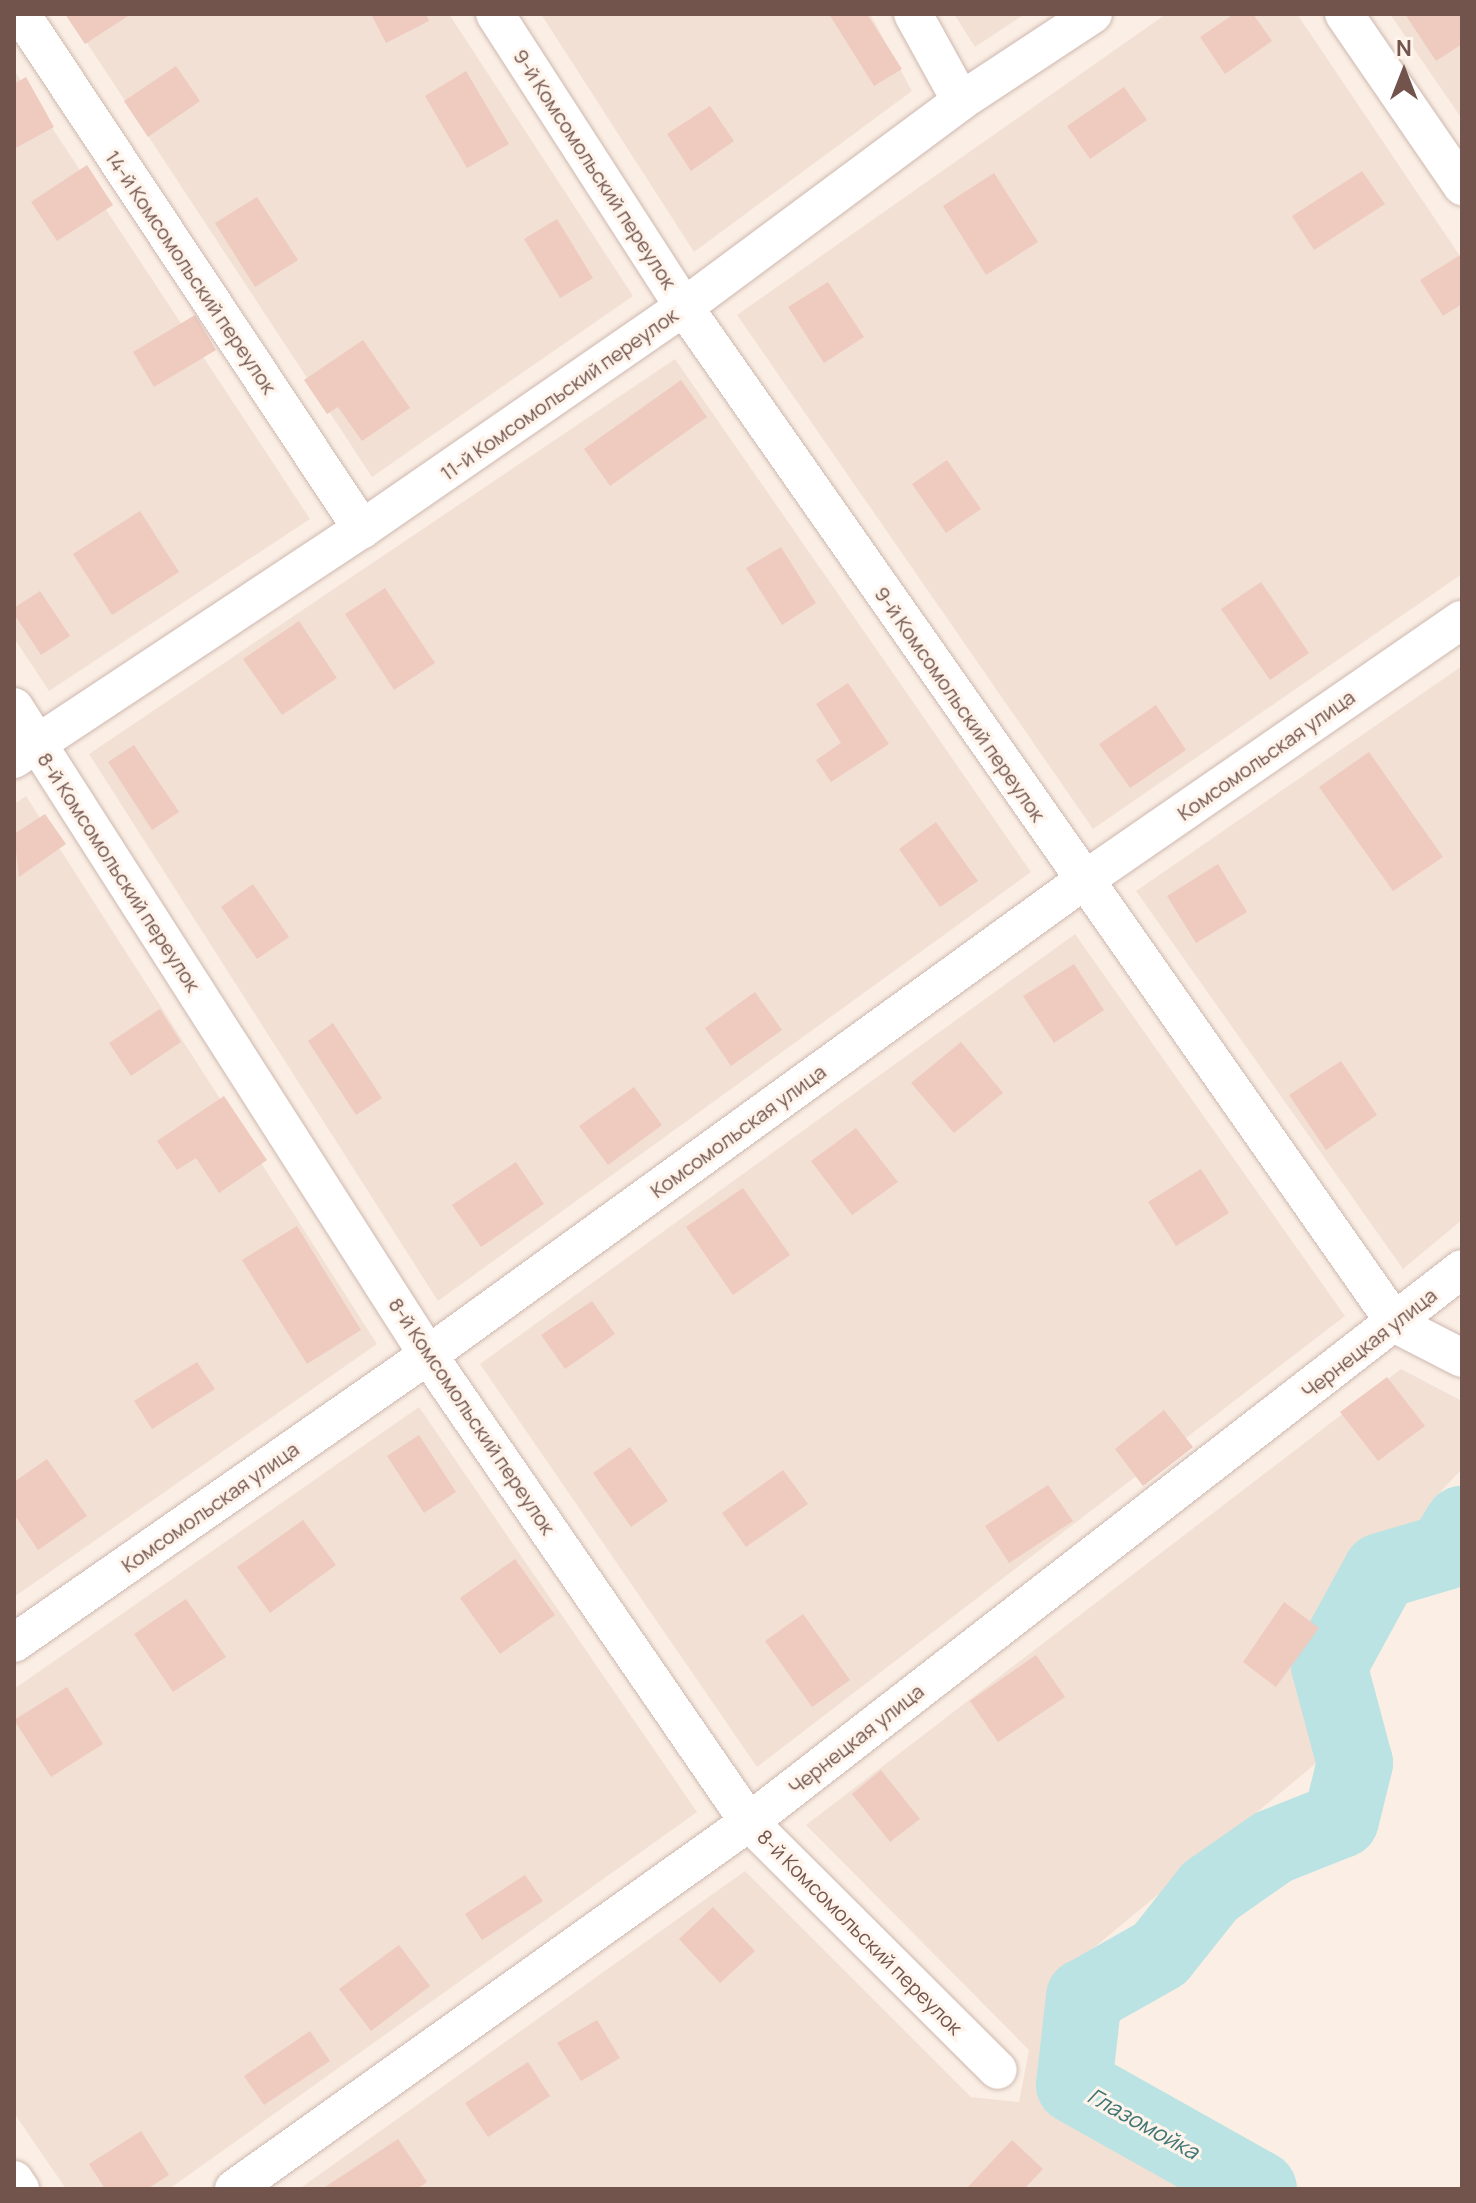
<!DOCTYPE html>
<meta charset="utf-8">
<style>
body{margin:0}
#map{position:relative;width:1476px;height:2203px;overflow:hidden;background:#fbefe5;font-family:Manrope,sans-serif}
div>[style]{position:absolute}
.residential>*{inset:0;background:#f2e0d4}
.river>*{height:76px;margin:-38px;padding:0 38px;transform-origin:38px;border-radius:38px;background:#bbe3e3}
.building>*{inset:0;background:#eecabf}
.roads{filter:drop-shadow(0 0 2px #ceb8af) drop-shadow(0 0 2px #ceb8af)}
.street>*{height:38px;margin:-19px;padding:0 19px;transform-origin:19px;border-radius:19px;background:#fff}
span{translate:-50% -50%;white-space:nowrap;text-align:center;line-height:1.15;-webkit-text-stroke:6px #fef4eb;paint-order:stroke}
.street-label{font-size:20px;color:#72544c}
.water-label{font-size:22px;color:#417676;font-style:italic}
.frame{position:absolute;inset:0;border:16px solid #72544c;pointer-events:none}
.north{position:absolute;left:1364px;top:32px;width:80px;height:80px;-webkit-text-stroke:6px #fef4eb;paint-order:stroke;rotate:0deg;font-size:22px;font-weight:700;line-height:32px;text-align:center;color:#72544c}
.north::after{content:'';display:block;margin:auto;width:28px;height:36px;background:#72544c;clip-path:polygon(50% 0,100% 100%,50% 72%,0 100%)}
</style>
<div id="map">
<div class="residential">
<i style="clip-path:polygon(68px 14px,449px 14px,633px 296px,372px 477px)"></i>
<i style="clip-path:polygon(541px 14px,870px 14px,912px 91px,694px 252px)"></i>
<i style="clip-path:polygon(954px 14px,1025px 14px,975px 47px)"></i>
<i style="clip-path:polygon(1166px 14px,1297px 14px,1462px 259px,1462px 574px,1093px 829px,737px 315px)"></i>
<i style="clip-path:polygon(1390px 14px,1462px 14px,1462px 119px)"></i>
<i style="clip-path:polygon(14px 70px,310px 519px,49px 691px,14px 638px)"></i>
<i style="clip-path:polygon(675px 359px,1031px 872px,438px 1301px,89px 754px)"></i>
<i style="clip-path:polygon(1462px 666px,1462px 1220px,1403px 1269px,1136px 891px)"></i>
<i style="clip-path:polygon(26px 796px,377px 1344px,14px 1597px,14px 804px)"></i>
<i style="clip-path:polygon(1075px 934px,1345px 1316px,757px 1767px,480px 1364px)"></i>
<i style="clip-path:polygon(1401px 1369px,1462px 1401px,1462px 1469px,1431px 1502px,1332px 1750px,1048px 1986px,1047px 2088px,1221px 2189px,299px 2189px,745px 1871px,971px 2097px,1019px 2102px,1029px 2050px,806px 1825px)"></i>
<i style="clip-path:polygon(419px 1407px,697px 1812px,169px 2189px,66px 2189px,14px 2113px,14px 1689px)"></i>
</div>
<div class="river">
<i style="left:1259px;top:2189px;width:212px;rotate:-150.7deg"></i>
<i style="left:1074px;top:2085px;width:89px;rotate:-83.5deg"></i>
<i style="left:1084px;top:1997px;width:87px;rotate:-29.5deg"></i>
<i style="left:1160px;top:1954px;width:80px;rotate:-51.6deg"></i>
<i style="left:1210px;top:1891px;width:77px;rotate:-34.9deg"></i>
<i style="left:1273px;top:1847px;width:73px;rotate:-21.7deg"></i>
<i style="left:1341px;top:1820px;width:59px;rotate:-76.2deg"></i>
<i style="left:1355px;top:1763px;width:100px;rotate:-105deg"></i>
<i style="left:1329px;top:1666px;width:108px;rotate:-61.3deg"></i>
<i style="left:1381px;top:1571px;width:67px;rotate:-16.5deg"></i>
<i style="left:1445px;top:1552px;width:33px;rotate:-59deg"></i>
</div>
<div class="building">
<i style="clip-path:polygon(65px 14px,131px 14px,85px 44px)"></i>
<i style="clip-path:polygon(371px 14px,426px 14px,429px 21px,386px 43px)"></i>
<i style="clip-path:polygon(829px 14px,867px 14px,902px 69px,874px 86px)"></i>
<i style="clip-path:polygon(1234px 14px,1253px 14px,1272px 41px,1225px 74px,1200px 37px)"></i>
<i style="clip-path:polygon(1405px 14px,1462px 14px,1462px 44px,1436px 61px)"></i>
<i style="clip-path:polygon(176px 66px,200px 101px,148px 137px,124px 101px)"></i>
<i style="clip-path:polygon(466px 71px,509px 144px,467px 168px,425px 96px)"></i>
<i style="clip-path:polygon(26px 77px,54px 127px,14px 149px,14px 84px)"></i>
<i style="clip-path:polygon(1124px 87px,1147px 120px,1090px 159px,1067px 126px)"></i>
<i style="clip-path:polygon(710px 106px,734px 141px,691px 171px,667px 134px)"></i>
<i style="clip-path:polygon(87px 165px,113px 205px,57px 241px,31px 202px)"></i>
<i style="clip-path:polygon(1362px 171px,1385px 204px,1314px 250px,1292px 216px)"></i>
<i style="clip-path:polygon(994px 173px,1038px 242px,986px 275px,943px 206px)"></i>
<i style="clip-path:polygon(257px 197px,298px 260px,255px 287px,215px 223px)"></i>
<i style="clip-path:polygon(557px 219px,593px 278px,560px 298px,524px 239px)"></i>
<i style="clip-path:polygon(1462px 254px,1462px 304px,1443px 316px,1420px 280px)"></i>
<i style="clip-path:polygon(828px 282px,864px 337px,824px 363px,788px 307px)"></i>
<i style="clip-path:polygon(195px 315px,216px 350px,154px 387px,133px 352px)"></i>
<i style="clip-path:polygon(363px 340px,410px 408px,362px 441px,338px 407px,327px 414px,304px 380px)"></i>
<i style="clip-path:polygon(681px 380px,707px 417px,610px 486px,584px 449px)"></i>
<i style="clip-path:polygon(947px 460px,981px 509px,946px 533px,912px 484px)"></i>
<i style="clip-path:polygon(140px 511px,179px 572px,112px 615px,73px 554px)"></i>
<i style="clip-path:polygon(781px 547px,816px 603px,782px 625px,746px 568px)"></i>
<i style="clip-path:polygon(1261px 582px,1309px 653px,1270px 680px,1221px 609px)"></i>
<i style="clip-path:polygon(385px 588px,435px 663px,394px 690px,345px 614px)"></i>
<i style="clip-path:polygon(40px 591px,70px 636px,41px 655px,14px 614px,14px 608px)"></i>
<i style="clip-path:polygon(299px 621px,337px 678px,282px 715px,243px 659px)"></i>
<i style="clip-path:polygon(848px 683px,889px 744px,831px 782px,816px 760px,841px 743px,816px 704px)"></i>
<i style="clip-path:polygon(1156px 705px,1186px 750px,1130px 788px,1099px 744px)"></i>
<i style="clip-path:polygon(134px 745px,179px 812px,152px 830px,108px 762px)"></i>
<i style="clip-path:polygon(1369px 752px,1443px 857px,1393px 891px,1319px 787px)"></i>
<i style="clip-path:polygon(45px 814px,66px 844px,19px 877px,14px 834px)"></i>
<i style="clip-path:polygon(936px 822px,978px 881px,940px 907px,899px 849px)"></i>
<i style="clip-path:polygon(1218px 864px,1247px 912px,1196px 943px,1167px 896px)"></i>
<i style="clip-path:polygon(253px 884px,289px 937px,257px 959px,221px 907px)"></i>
<i style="clip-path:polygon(1074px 964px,1104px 1010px,1054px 1043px,1023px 996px)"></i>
<i style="clip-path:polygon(755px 992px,782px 1030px,731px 1066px,705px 1028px)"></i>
<i style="clip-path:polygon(160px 1009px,181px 1042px,131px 1076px,109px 1043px)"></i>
<i style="clip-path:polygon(333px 1023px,382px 1098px,356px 1115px,308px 1041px)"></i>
<i style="clip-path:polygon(961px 1042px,1003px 1093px,954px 1133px,911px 1083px)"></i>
<i style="clip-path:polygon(1341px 1061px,1377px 1115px,1326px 1150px,1289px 1095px)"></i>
<i style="clip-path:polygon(634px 1087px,662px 1125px,608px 1165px,579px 1126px)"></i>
<i style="clip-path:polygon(224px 1096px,267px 1160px,219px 1193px,196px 1158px,177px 1170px,157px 1141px)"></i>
<i style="clip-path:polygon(856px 1128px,898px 1182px,852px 1215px,811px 1161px)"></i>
<i style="clip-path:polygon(516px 1162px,544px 1204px,481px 1247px,452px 1205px)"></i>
<i style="clip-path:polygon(1201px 1169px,1229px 1213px,1176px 1246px,1148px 1202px)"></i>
<i style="clip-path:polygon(743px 1188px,790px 1255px,733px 1295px,686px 1227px)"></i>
<i style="clip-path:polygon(297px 1226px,361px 1330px,307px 1364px,242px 1260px)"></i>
<i style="clip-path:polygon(592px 1301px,615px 1334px,565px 1369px,541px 1335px)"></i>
<i style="clip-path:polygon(197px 1362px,215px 1389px,152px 1429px,134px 1401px)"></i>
<i style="clip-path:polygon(1387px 1377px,1425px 1426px,1378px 1461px,1340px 1412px)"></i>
<i style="clip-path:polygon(1164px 1410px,1193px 1447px,1143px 1486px,1115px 1449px)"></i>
<i style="clip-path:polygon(419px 1435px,456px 1492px,424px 1513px,387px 1456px)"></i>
<i style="clip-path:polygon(630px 1447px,668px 1501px,631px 1527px,593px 1473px)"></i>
<i style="clip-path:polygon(47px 1459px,87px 1516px,38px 1550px,14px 1514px,14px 1482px)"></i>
<i style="clip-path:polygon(783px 1470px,808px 1504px,746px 1547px,722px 1513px)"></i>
<i style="clip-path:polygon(1048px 1485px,1073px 1521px,1009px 1563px,985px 1526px)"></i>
<i style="clip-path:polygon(303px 1520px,336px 1565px,270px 1613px,237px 1567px)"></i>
<i style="clip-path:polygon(515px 1559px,555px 1615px,500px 1654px,460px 1598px)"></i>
<i style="clip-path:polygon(186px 1599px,226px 1657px,173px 1692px,134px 1634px)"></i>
<i style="clip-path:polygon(1284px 1602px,1319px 1628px,1276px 1687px,1243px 1662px)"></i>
<i style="clip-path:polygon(803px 1614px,850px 1680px,812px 1707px,765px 1641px)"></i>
<i style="clip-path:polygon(1036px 1655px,1065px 1697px,998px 1742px,970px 1701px)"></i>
<i style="clip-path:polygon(67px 1687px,103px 1744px,51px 1777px,14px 1720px)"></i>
<i style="clip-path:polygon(881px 1770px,920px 1819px,890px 1842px,852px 1794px)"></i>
<i style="clip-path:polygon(525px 1875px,543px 1901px,482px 1940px,465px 1914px)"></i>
<i style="clip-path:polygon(713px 1907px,755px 1951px,720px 1983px,679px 1939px)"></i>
<i style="clip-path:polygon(399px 1945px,430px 1986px,371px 2031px,339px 1989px)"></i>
<i style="clip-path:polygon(597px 2020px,620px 2058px,581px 2081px,557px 2043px)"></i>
<i style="clip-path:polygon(310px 2031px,330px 2061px,264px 2105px,244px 2076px)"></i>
<i style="clip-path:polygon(528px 2062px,550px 2096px,488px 2137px,465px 2103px)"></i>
<i style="clip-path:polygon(141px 2131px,169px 2175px,147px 2189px,105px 2189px,89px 2164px)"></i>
<i style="clip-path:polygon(398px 2139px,427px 2182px,417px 2189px,322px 2189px)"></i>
<i style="clip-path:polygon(1012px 2140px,1043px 2169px,1024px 2189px,966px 2189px)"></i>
</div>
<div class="roads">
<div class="street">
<i style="left:21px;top:14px;width:618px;rotate:56.49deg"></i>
<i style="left:495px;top:14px;width:349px;rotate:57.2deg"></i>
<i style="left:684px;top:307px;width:1241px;rotate:55deg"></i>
<i style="left:1396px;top:1324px;width:74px;rotate:27.3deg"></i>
<i style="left:913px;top:14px;width:99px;rotate:61.1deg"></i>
<i style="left:1344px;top:14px;width:209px;rotate:55.5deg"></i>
<i style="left:14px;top:707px;width:769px;rotate:57.43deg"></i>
<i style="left:428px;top:1355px;width:567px;rotate:55.5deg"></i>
<i style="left:749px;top:1822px;width:351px;rotate:44.9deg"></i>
<i style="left:14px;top:759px;width:417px;rotate:-33.5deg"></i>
<i style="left:362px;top:529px;width:391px;rotate:-34.6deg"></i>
<i style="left:684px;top:307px;width:345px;rotate:-36.6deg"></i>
<i style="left:961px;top:101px;width:158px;rotate:-33.4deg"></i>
<i style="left:14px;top:1643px;width:504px;rotate:-34.82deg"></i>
<i style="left:428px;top:1355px;width:809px;rotate:-35.89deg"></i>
<i style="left:1083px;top:881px;width:460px;rotate:-34.6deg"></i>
<i style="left:14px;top:2180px;width:11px;rotate:56deg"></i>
<i style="left:234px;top:2189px;width:632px;rotate:-35.47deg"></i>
<i style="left:749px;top:1822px;width:902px;rotate:-37.8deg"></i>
</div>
</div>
<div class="street-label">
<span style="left:595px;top:169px;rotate:57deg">9-й Комсомольский переулок</span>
<span style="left:191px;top:272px;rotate:56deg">14-й Комсомольский переулок</span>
<span style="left:559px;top:394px;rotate:-35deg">11-й Комсомольский переулок</span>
<span style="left:960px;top:704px;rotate:55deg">9-й Комсомольский переулок</span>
<span style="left:1266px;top:755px;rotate:-35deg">Комсомольская улица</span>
<span style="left:119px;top:872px;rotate:57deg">8-й Комсомольский переулок</span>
<span style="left:738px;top:1131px;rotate:-36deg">Комсомольская улица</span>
<span style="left:1369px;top:1343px;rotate:-38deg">Чернецкая улица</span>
<span style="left:472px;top:1416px;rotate:56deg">8-й Комсомольский переулок</span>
<span style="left:210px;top:1507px;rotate:-35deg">Комсомольская улица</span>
<span style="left:856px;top:1739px;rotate:-38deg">Чернецкая улица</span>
<span style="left:860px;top:1932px;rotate:45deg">8-й Комсомольский переулок</span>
</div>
<div class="water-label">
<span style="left:1143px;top:2124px;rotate:29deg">Глазомойка</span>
</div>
<div class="frame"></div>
<div class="north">N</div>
</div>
